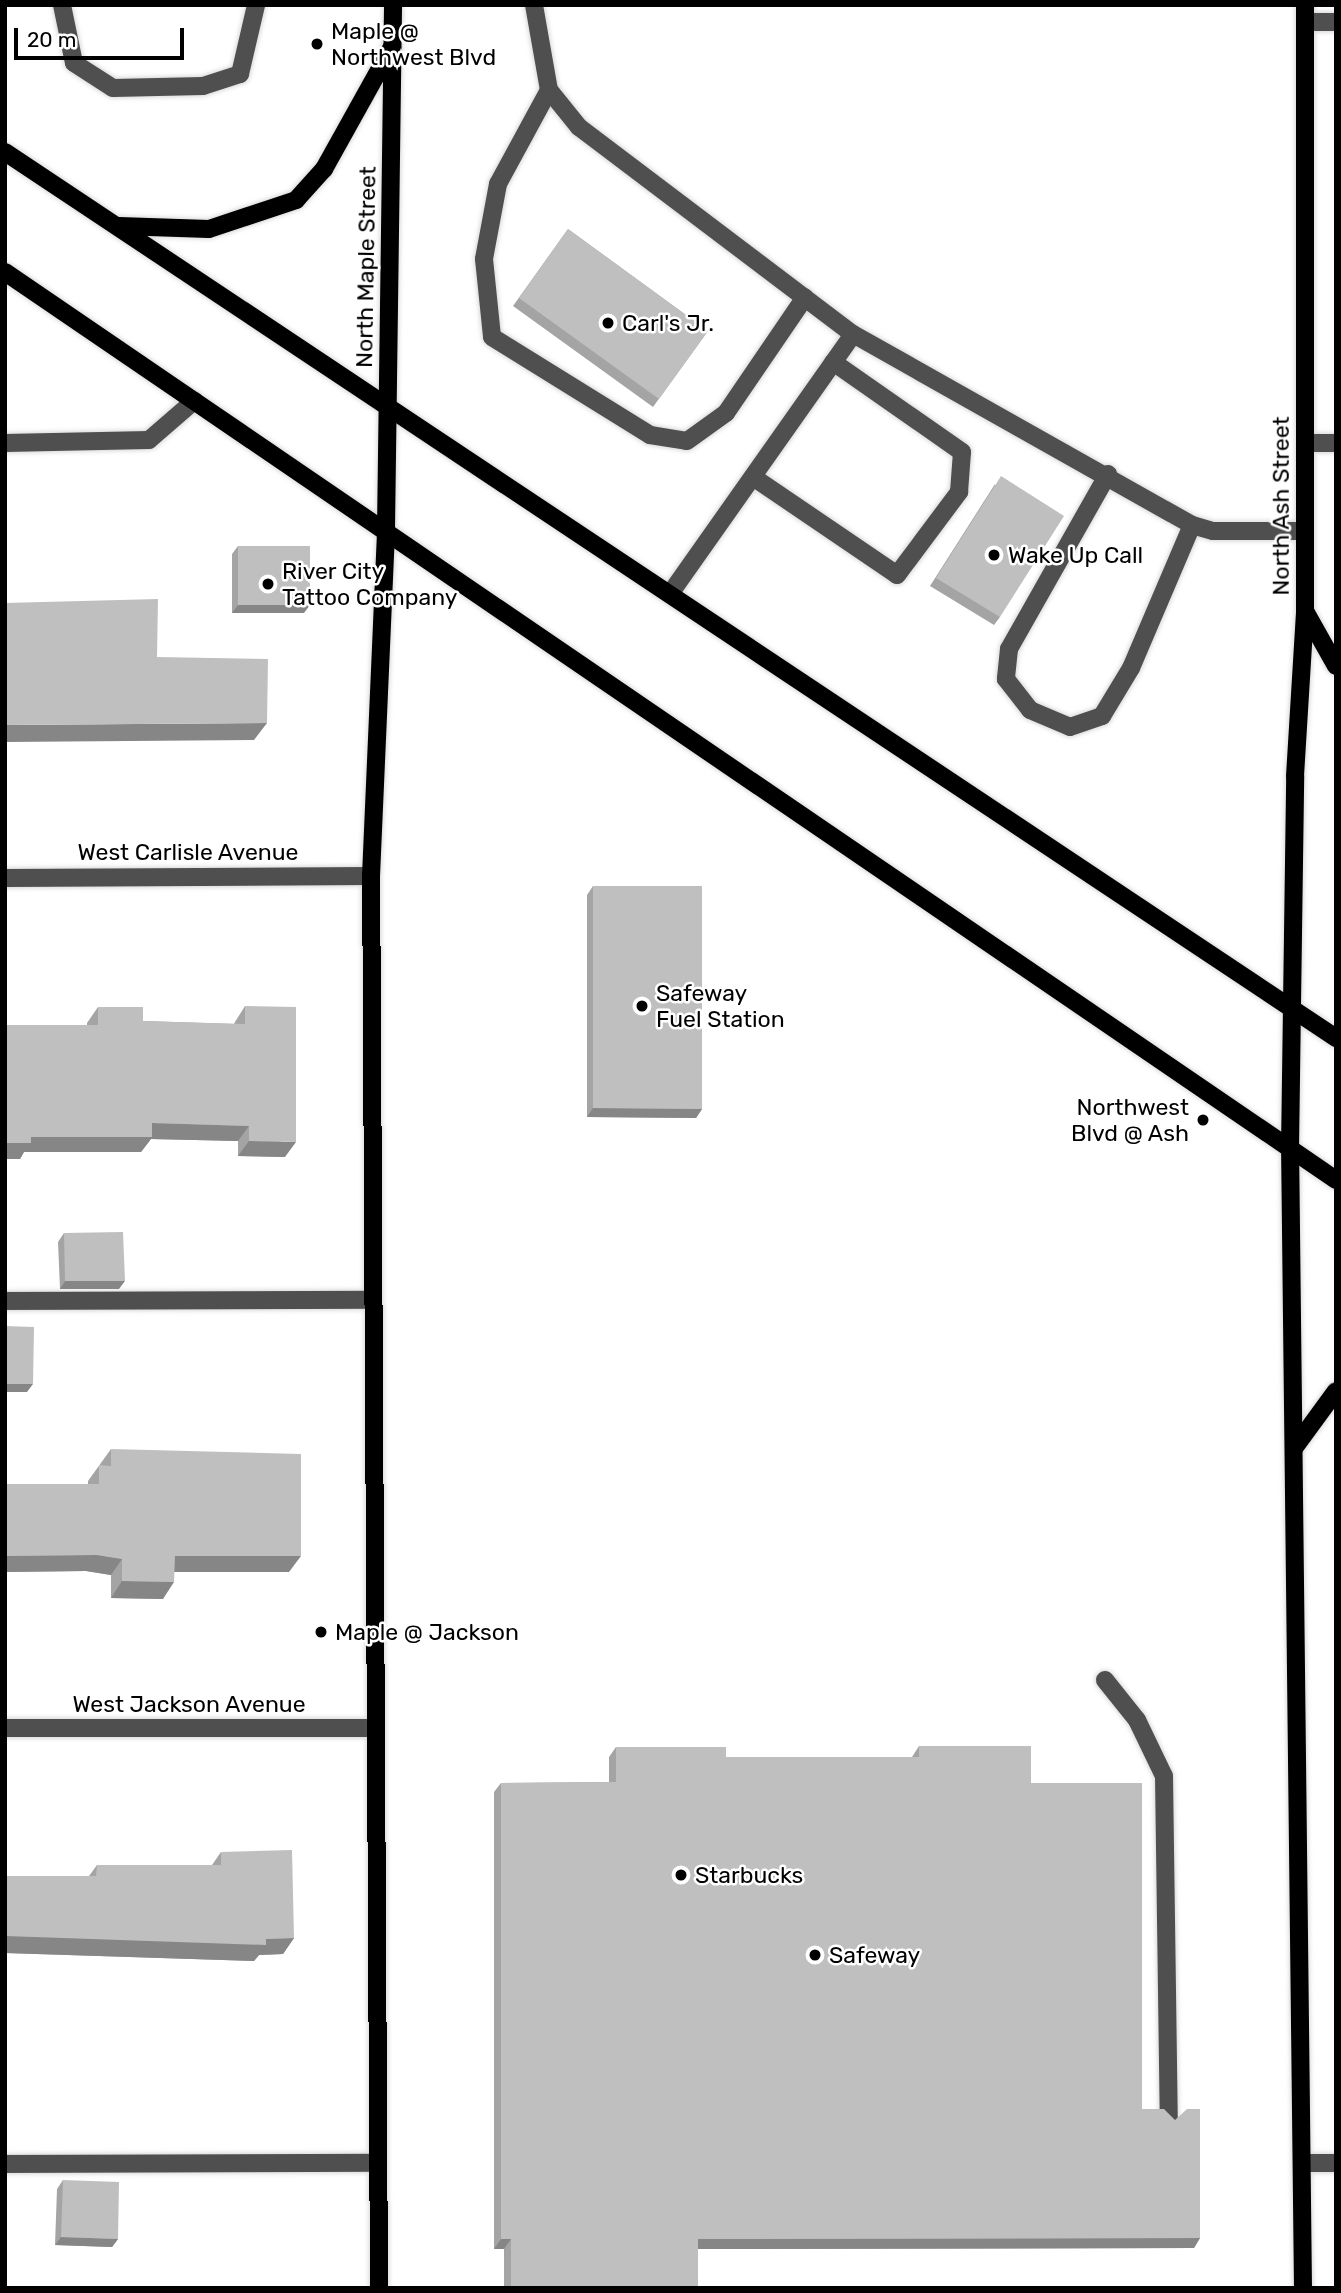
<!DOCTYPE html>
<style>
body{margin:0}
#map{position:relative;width:1341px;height:2293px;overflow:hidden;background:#fff;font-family:Rubik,sans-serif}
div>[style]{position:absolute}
.roads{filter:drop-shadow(0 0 2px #dbdbdb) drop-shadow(0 0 2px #dbdbdb)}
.minor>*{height:18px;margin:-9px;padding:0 9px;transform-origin:9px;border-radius:9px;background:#4f4f4f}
.major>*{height:18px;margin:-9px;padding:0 9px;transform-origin:9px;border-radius:9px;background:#000}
.wall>*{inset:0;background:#a4a4a4}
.shaded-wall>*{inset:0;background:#868686}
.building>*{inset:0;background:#bfbfbf}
.dots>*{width:19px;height:19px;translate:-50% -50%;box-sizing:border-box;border:4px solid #fff;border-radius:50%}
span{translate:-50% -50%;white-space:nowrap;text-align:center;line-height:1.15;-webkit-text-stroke:5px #fff;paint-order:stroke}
.poi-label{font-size:23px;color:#000}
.left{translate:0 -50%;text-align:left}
.right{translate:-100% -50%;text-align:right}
.street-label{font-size:23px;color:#000}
.frame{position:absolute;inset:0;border:7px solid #000;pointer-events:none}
.scale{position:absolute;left:14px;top:28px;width:170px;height:32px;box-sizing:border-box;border:4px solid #000;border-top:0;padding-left:9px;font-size:21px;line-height:24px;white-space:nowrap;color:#000;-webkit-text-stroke:5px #fff;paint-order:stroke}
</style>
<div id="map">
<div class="roads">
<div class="minor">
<i style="left:62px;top:5px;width:59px;rotate:78.3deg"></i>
<i style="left:74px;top:63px;width:46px;rotate:32.7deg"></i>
<i style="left:113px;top:88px;width:90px;rotate:-1.3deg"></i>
<i style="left:203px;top:86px;width:39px;rotate:-18deg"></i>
<i style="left:240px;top:74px;width:71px;rotate:-76.9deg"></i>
<i style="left:534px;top:5px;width:86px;rotate:80deg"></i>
<i style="left:549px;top:90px;width:48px;rotate:51deg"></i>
<i style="left:579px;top:127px;width:343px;rotate:37.1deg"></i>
<i style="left:1305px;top:22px;width:31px"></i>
<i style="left:549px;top:90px;width:107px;rotate:118.5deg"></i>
<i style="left:498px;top:184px;width:76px;rotate:100.6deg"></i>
<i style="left:484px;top:259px;width:78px;rotate:84.1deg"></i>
<i style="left:492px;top:337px;width:186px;rotate:31.8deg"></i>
<i style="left:650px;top:435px;width:37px;rotate:9deg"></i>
<i style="left:687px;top:441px;width:48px;rotate:-35.7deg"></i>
<i style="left:726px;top:413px;width:140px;rotate:-55.7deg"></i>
<i style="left:5px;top:443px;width:144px;rotate:-1.2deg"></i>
<i style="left:149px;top:440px;width:60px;rotate:-40.9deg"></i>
<i style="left:1305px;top:443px;width:31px"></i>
<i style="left:1108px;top:474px;width:201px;rotate:119.5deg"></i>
<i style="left:1009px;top:649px;width:30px;rotate:96deg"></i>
<i style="left:1006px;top:679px;width:39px;rotate:52deg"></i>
<i style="left:1030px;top:710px;width:43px;rotate:23deg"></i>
<i style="left:1070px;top:727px;width:34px;rotate:-19deg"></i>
<i style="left:1102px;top:716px;width:56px;rotate:-58.9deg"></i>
<i style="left:1131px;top:668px;width:155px;rotate:-66.9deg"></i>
<i style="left:753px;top:477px;width:174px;rotate:34.2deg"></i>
<i style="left:897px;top:575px;width:104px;rotate:-53.2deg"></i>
<i style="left:959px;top:492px;width:40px;rotate:-85.7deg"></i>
<i style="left:962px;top:452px;width:157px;rotate:-145.1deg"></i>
<i style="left:672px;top:591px;width:314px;rotate:-54.8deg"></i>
<i style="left:853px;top:334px;width:389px;rotate:29.4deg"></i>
<i style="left:1192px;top:525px;width:22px;rotate:16deg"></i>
<i style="left:1213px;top:531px;width:92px"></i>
<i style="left:5px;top:878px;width:366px;rotate:-0.3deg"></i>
<i style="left:5px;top:1301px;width:366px;rotate:-0.2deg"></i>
<i style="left:1105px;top:1680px;width:51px;rotate:51.3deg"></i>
<i style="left:1137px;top:1720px;width:62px;rotate:64.3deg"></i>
<i style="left:1164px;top:1776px;width:342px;rotate:89.2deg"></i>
<i style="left:5px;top:1728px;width:368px"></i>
<i style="left:1302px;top:2163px;width:34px"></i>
<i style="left:5px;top:2164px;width:373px;rotate:-0.2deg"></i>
</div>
<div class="major">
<i style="left:5px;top:152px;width:1599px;rotate:33.65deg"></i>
<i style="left:119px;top:226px;width:90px;rotate:1.9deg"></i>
<i style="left:209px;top:229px;width:92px;rotate:-18.4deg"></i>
<i style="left:296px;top:200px;width:42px;rotate:-47.9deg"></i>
<i style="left:324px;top:169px;width:140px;rotate:-60.9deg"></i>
<i style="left:5px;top:272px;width:1611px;rotate:34.3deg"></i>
<i style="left:1305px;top:611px;width:63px;rotate:60.6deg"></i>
<i style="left:1295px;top:1447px;width:69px;rotate:-53.8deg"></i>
<i style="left:379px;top:2288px;width:1412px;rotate:-90.32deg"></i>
<i style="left:371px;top:876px;width:347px;rotate:-87.5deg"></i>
<i style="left:386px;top:529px;width:524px;rotate:-89.23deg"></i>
<i style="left:1303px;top:2288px;width:1139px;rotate:-90.65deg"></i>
<i style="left:1290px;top:1149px;width:373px;rotate:-89.2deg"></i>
<i style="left:1295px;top:776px;width:165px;rotate:-86.5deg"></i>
<i style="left:1305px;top:611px;width:606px;rotate:-90deg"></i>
</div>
</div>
<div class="wall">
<i style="clip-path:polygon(568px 229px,708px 331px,653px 407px,513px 306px)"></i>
<i style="clip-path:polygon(995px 484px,1000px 617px,994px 625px,930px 586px)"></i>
<i style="clip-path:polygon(238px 546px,304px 613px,232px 613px,232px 554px)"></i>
<i style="clip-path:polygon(593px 886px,702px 1109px,696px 1118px,587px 1117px,587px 895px)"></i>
<i style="clip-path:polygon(245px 1006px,285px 1157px,238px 1156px,238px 1141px,151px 1139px,141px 1152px,24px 1152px,20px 1159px,5px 1159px,87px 1025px,87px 1023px,98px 1007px,143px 1021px,234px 1024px,235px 1022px)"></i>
<i style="clip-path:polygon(64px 1233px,119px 1289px,60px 1289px,58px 1242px)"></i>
<i style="clip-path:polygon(111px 1449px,289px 1572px,174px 1572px,163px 1599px,111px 1598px,111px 1575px,86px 1571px,5px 1572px,5px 1484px,88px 1484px,88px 1481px)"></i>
<i style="clip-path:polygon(919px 1746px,1031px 1783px,1142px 2109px,1200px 2238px,1194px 2248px,698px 2249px,698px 2288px,504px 2288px,504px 2249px,494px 2249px,494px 1792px,501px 1783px,609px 1782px,609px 1757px,616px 1747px,726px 1757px,912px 1757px)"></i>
<i style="clip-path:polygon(221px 1852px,294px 1938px,283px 1954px,259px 1955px,254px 1961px,6px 1953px,5px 1972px,5px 1876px,89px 1876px,97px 1865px,212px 1865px)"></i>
<i style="clip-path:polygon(63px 2180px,118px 2239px,112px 2247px,55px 2245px,57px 2189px)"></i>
</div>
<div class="shaded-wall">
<i style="clip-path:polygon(238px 605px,310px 605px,304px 613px,232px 613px)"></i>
<i style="clip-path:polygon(267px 723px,254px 740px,5px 742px,5px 725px)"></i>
<i style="clip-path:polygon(593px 1108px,702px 1109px,696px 1118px,587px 1117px)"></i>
<i style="clip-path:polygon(152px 1123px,249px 1126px,238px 1141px,151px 1139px,141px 1152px,24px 1152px,20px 1159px,5px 1159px,5px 1143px,31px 1137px)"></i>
<i style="clip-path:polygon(249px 1141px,296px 1142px,285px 1157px,238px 1156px)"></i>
<i style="clip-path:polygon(65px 1281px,125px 1281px,119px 1289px,60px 1289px)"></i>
<i style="clip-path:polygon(5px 1384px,33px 1384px,27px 1392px,5px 1392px)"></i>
<i style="clip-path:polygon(97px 1555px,122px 1559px,111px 1575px,86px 1571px,5px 1572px,5px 1556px)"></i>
<i style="clip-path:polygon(175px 1556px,301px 1556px,289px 1572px,163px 1572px)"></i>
<i style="clip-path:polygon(122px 1581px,174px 1582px,163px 1599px,111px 1598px)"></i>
<i style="clip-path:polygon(6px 1936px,266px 1939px,294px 1938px,283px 1954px,259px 1955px,254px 1961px,5px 1953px)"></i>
<i style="clip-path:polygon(61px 2237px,118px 2239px,112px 2247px,55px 2245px)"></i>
<i style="clip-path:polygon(1200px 2238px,1194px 2248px,691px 2249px,698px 2239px)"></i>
<i style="clip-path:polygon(501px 2239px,511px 2239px,504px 2249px,494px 2249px)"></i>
</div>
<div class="building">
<i style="clip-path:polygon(568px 229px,708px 331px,659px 399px,519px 298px)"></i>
<i style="clip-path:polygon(1001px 476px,1064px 516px,1000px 617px,936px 578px)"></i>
<i style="clip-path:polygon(238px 546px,310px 546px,310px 605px,238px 605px)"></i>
<i style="clip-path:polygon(158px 599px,157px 657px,268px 659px,267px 723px,5px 725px,5px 603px)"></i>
<i style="clip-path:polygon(593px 886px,702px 886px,702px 1109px,593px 1108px)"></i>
<i style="clip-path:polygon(245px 1006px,296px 1007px,296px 1142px,249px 1141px,249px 1126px,152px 1123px,152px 1137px,31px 1137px,31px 1143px,5px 1143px,5px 1025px,98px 1025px,98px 1007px,143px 1007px,143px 1021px,245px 1024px)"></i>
<i style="clip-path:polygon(123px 1232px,125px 1281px,65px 1281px,64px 1233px)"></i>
<i style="clip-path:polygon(5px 1326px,34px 1327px,33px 1384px,5px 1384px)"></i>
<i style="clip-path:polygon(111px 1449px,301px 1454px,301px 1556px,175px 1556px,174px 1582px,122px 1581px,122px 1559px,97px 1555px,5px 1556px,5px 1484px,99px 1484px,99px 1465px,111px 1466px)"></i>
<i style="clip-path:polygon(919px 1746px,1031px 1746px,1031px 1783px,1142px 1783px,1142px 2109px,1164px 2109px,1175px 2120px,1187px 2109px,1200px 2109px,1200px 2238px,698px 2239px,698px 2288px,511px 2288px,511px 2239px,501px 2239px,501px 1783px,616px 1782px,616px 1747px,726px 1747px,726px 1757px,919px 1757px)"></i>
<i style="clip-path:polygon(292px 1850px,294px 1938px,266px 1939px,266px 1945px,6px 1936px,5px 1971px,5px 1876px,96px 1876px,97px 1865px,221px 1865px,221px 1852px)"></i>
<i style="clip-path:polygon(63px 2180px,119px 2182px,118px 2239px,61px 2237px)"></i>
</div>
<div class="dots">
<i style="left:317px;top:44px;background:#000"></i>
<i style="left:608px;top:323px;background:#000"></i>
<i style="left:994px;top:555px;background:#000"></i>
<i style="left:268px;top:584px;background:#000"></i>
<i style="left:642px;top:1006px;background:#000"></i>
<i style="left:1203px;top:1120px;background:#000"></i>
<i style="left:321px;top:1632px;background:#000"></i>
<i style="left:681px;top:1875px;background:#000"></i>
<i style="left:815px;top:1955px;background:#000"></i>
</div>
<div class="poi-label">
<span class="left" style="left:331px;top:44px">Maple @<br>Northwest Blvd</span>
<span class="left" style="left:622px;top:323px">Carl's Jr.</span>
<span class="left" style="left:1008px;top:555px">Wake Up Call</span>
<span class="left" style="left:282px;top:584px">River City<br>Tattoo Company</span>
<span class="left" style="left:656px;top:1006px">Safeway<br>Fuel Station</span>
<span class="right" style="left:1189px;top:1120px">Northwest<br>Blvd @ Ash</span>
<span class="left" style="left:335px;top:1632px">Maple @ Jackson</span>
<span class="left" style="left:695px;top:1875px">Starbucks</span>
<span class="left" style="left:829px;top:1955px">Safeway</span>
</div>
<div class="street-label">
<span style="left:366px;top:267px;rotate:-89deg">North Maple Street</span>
<span style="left:1281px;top:506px;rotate:-90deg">North Ash Street</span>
<span style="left:188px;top:852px">West Carlisle Avenue</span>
<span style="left:189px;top:1704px">West Jackson Avenue</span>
</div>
<div class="frame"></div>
<div class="scale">20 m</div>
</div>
